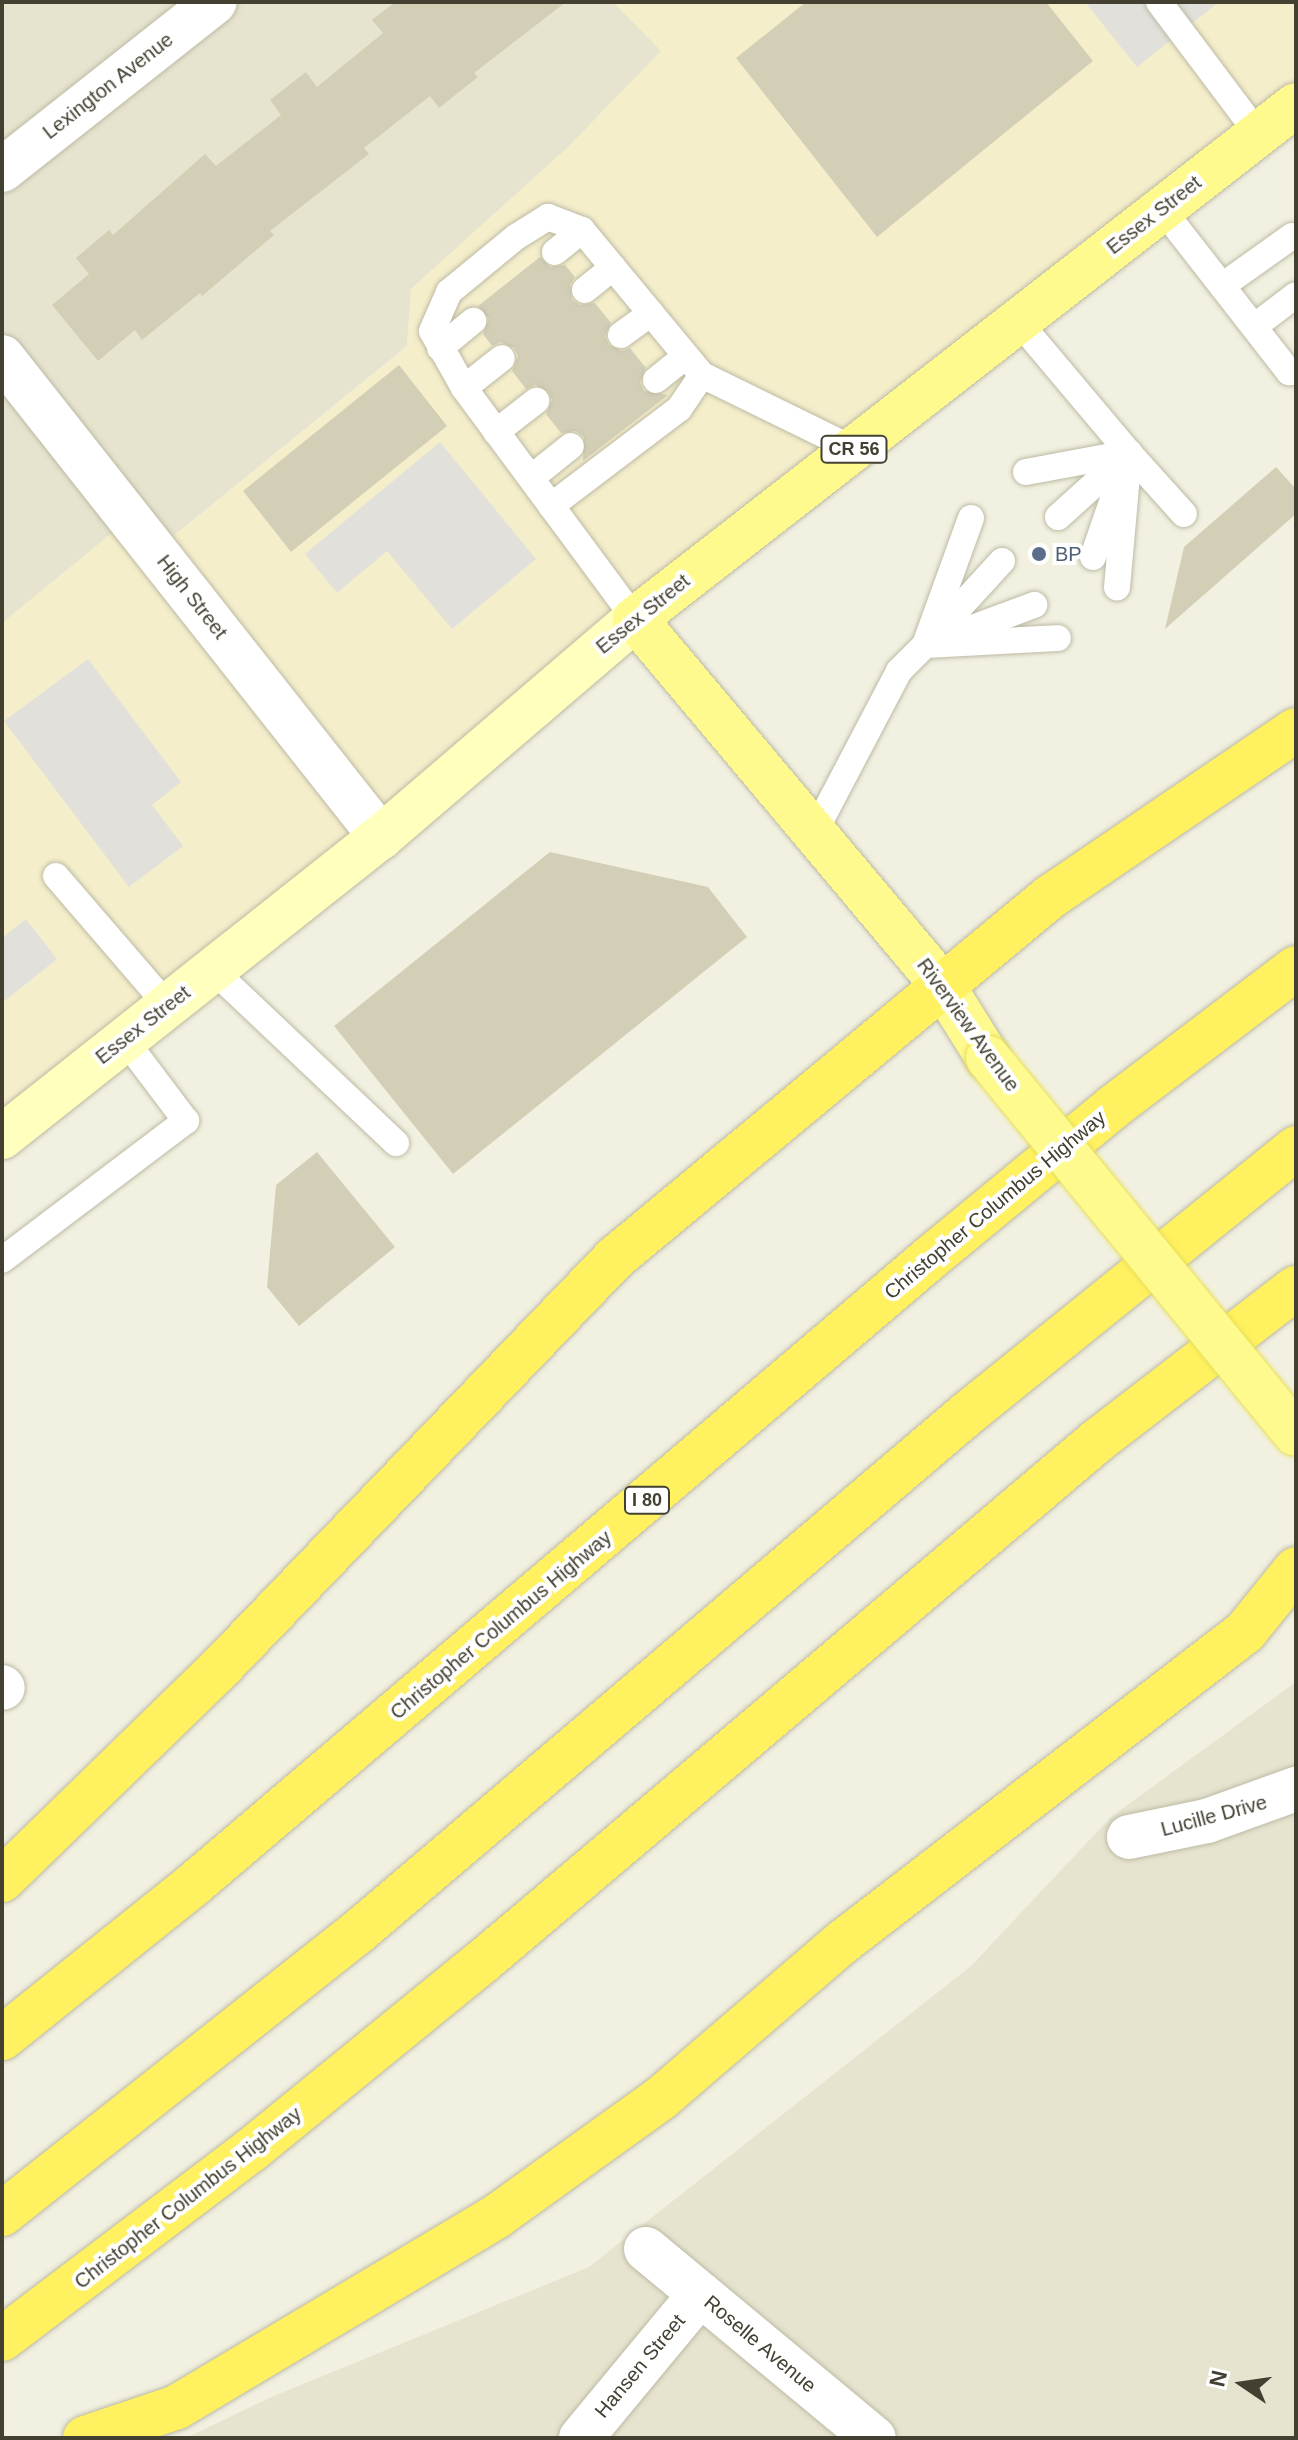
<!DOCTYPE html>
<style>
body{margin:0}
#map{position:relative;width:1298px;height:2440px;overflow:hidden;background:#f2f1e1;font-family:Arial,sans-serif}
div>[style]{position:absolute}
.residential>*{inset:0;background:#e6e4cf}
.commercial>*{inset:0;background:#f5eecb}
.parking>*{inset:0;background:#e1e0db}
.building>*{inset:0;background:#d3cfb7}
.roads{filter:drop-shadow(0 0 2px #bdbaa4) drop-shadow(0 0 2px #bdbaa4)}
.lane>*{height:26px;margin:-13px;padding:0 13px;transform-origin:13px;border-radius:13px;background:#fff}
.street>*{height:44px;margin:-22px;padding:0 22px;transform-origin:22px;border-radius:22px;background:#fff}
.secondary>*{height:44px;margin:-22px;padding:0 22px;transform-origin:22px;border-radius:22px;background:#ffffbe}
.primary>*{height:44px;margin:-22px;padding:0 22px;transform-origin:22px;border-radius:22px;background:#fffa8d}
.highway>*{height:44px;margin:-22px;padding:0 22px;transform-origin:22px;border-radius:22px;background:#fff15f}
.bridges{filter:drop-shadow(0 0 2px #e7df5a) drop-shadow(0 0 2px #e7df5a)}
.primary-bridge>*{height:44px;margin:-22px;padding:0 22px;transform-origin:22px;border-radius:22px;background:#fffa8d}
.dots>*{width:22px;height:22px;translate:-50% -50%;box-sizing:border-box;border:4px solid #fff;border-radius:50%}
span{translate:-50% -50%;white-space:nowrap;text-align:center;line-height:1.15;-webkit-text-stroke:8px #fff;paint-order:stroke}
.shield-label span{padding:2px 6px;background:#fff;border:2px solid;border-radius:6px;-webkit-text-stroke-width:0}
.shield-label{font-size:18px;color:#434032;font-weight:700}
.street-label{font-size:20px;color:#434032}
.service-label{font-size:20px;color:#4e5e75}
.left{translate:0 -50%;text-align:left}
.frame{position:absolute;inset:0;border:4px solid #434032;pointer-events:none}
.north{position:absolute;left:1202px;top:2344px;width:80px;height:80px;-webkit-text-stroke:6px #fff;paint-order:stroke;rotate:283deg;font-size:22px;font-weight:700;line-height:32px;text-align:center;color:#434032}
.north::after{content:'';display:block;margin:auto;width:28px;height:36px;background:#434032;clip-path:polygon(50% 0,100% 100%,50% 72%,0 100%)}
</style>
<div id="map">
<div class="residential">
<i style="clip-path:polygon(2px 2px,613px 2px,662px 51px,566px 149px,411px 289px,407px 346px,155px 551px,2px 623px)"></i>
<i style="clip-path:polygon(1296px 1682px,1296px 2438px,186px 2438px,269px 2398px,589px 2267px,971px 1966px,1111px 1817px)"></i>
</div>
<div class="commercial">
<i style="clip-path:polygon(613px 2px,1296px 2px,1296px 105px,2px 1137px,2px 623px,129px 519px,156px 550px,407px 347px,411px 289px,566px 149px,661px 51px)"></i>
</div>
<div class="parking">
<i style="clip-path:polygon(1085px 2px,1219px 2px,1137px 67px)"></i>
<i style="clip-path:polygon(440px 442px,536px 559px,452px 629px,387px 551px,337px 593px,305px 554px)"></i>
<i style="clip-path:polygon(88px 659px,181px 782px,152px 805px,183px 846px,129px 887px,4px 721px)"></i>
<i style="clip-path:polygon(26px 919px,57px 959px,2px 1003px,2px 938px)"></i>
</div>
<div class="building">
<i style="clip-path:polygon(395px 2px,566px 2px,474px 73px,478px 77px,439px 108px,430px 96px,364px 148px,369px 154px,270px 231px,274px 235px,202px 296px,200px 293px,142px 340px,135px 330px,98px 361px,52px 305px,89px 274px,76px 258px,109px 230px,113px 235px,205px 154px,216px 166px,281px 115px,270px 100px,306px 72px,317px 87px,383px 33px,372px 20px)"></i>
<i style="clip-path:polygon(806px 2px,1046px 2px,1093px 61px,877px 237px,736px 58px)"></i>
<i style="clip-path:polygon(540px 257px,550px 267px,565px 265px,575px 277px,570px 285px,572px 300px,580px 305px,595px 303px,611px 323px,605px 336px,609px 345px,622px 351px,630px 348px,646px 368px,640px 382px,644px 391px,668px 395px,583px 461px,584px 437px,576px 431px,561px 433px,546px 414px,552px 400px,548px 391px,535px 385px,526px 389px,512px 371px,518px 356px,514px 348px,500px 342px,492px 346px,483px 334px,489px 319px,478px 306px)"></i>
<i style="clip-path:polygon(399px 365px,447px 426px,291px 552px,243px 491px)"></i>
<i style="clip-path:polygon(1276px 467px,1296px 489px,1296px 514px,1165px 629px,1184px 547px)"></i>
<i style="clip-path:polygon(550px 852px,708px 887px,747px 937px,453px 1174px,334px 1026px)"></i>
<i style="clip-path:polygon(317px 1152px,395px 1247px,299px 1326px,267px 1287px,276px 1185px)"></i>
</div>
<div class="roads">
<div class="lane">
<i style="left:1159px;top:2px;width:165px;rotate:53.1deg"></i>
<i style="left:1162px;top:209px;width:207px;rotate:52.1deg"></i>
<i style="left:1289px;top:372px;width:7px"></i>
<i style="left:555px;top:252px;width:35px;rotate:-39deg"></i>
<i style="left:1222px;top:286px;width:86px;rotate:-35.5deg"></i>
<i style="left:585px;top:290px;width:36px;rotate:-39deg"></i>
<i style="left:1018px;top:321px;width:172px;rotate:49.9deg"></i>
<i style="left:1129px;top:453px;width:135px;rotate:95.1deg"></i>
<i style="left:1255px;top:326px;width:51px;rotate:-37.1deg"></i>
<i style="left:621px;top:335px;width:37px;rotate:-36deg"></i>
<i style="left:440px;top:348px;width:43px;rotate:-39.3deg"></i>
<i style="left:656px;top:380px;width:38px;rotate:-39deg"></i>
<i style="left:464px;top:388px;width:48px;rotate:-38.3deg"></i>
<i style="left:496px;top:432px;width:51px;rotate:-37.8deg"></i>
<i style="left:1129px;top:453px;width:82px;rotate:48deg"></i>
<i style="left:1026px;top:472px;width:105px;rotate:-10.5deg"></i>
<i style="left:531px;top:478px;width:51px;rotate:-38.7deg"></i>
<i style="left:551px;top:506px;width:161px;rotate:-37.2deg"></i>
<i style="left:679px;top:409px;width:41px;rotate:-55.9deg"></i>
<i style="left:1058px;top:517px;width:96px;rotate:-42deg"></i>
<i style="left:971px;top:518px;width:135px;rotate:109.9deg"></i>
<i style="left:925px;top:645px;width:114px;rotate:-47.5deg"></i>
<i style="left:1093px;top:557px;width:68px;rotate:-71deg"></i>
<i style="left:635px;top:619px;width:287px;rotate:-126.5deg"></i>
<i style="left:464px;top:388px;width:65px;rotate:-119.3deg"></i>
<i style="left:432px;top:331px;width:43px;rotate:-66.4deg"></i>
<i style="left:449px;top:292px;width:87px;rotate:-39.4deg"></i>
<i style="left:516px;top:237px;width:38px;rotate:-32deg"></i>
<i style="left:548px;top:217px;width:36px;rotate:21deg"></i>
<i style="left:582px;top:230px;width:188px;rotate:50.4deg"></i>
<i style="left:702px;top:375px;width:168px;rotate:26.1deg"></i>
<i style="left:951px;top:636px;width:89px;rotate:-20.5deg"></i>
<i style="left:814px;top:833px;width:183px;rotate:-62.3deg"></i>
<i style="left:899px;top:671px;width:37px;rotate:-45deg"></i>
<i style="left:925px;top:645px;width:133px;rotate:-3deg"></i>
<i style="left:56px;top:876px;width:172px;rotate:49.3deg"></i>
<i style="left:213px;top:970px;width:252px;rotate:43.4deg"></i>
<i style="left:2px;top:1260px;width:231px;rotate:-37.1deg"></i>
<i style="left:186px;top:1121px;width:101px;rotate:-127deg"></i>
</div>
<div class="street">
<i style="left:2px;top:170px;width:271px;rotate:-38.3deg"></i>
<i style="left:2px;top:357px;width:612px;rotate:51.71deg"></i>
<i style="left:2px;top:1687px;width:1px;rotate:45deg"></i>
<i style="left:1129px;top:1837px;width:80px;rotate:-11.6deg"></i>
<i style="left:1207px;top:1821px;width:95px;rotate:-19.8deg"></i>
<i style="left:646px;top:2249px;width:296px;rotate:39.7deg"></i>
<i style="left:581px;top:2438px;width:187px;rotate:-50.4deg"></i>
</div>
<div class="secondary">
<i style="left:2px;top:1137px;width:483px;rotate:-38.4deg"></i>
<i style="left:381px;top:837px;width:335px;rotate:-40.6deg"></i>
</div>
<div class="primary">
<i style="left:988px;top:1058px;width:85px;rotate:-122deg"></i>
<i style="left:943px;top:986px;width:479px;rotate:-130deg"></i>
<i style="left:635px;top:619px;width:837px;rotate:-37.87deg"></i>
</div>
<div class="highway">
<i style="left:2px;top:1880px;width:310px;rotate:-44.2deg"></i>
<i style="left:224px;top:1664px;width:564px;rotate:-46.08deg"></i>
<i style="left:615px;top:1258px;width:565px;rotate:-39.69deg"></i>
<i style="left:1050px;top:897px;width:297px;rotate:-34.2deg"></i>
<i style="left:2px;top:2038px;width:246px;rotate:-38.7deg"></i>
<i style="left:194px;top:1884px;width:966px;rotate:-40.38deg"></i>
<i style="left:930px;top:1258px;width:237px;rotate:-39.5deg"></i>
<i style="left:1113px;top:1107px;width:230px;rotate:-37.2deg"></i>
<i style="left:2px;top:2214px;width:454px;rotate:-38.4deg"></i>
<i style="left:358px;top:1932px;width:801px;rotate:-40.39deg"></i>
<i style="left:968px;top:1413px;width:422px;rotate:-38.9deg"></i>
<i style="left:2px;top:2339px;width:311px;rotate:-37.2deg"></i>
<i style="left:250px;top:2151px;width:299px;rotate:-39.2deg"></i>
<i style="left:482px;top:1962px;width:806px;rotate:-40.27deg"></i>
<i style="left:1097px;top:1441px;width:251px;rotate:-37.6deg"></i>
<i style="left:85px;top:2438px;width:97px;rotate:-18.6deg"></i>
<i style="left:177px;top:2407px;width:373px;rotate:-30.8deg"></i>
<i style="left:497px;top:2216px;width:201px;rotate:-35.7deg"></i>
<i style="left:660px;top:2099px;width:243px;rotate:-40.7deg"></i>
<i style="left:844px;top:1941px;width:506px;rotate:-37.62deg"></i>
<i style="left:1245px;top:1632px;width:81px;rotate:-51deg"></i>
</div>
</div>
<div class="bridges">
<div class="primary-bridge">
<i style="left:988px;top:1058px;width:485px;rotate:50.7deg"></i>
</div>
</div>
<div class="dots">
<i style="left:1039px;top:554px;background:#5c6f8a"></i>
</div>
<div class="shield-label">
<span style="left:854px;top:449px">CR 56</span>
<span style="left:647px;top:1500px">I 80</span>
</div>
<div class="street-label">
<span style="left:108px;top:86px;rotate:-38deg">Lexington Avenue</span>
<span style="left:1154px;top:215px;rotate:-38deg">Essex Street</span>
<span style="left:192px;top:597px;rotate:52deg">High Street</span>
<span style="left:643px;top:614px;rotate:-39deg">Essex Street</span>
<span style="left:143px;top:1025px;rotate:-38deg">Essex Street</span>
<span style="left:968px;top:1025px;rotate:54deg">Riverview Avenue</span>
<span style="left:995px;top:1205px;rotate:-40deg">Christopher Columbus Highway</span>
<span style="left:501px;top:1625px;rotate:-40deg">Christopher Columbus Highway</span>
<span style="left:1214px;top:1816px;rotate:-15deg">Lucille Drive</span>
<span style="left:188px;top:2198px;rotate:-38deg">Christopher Columbus Highway</span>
<span style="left:760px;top:2344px;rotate:40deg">Roselle Avenue</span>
<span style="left:640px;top:2366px;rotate:-50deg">Hansen Street</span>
</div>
<div class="service-label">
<span class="left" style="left:1055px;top:554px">BP</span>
</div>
<div class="frame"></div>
<div class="north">N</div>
</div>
